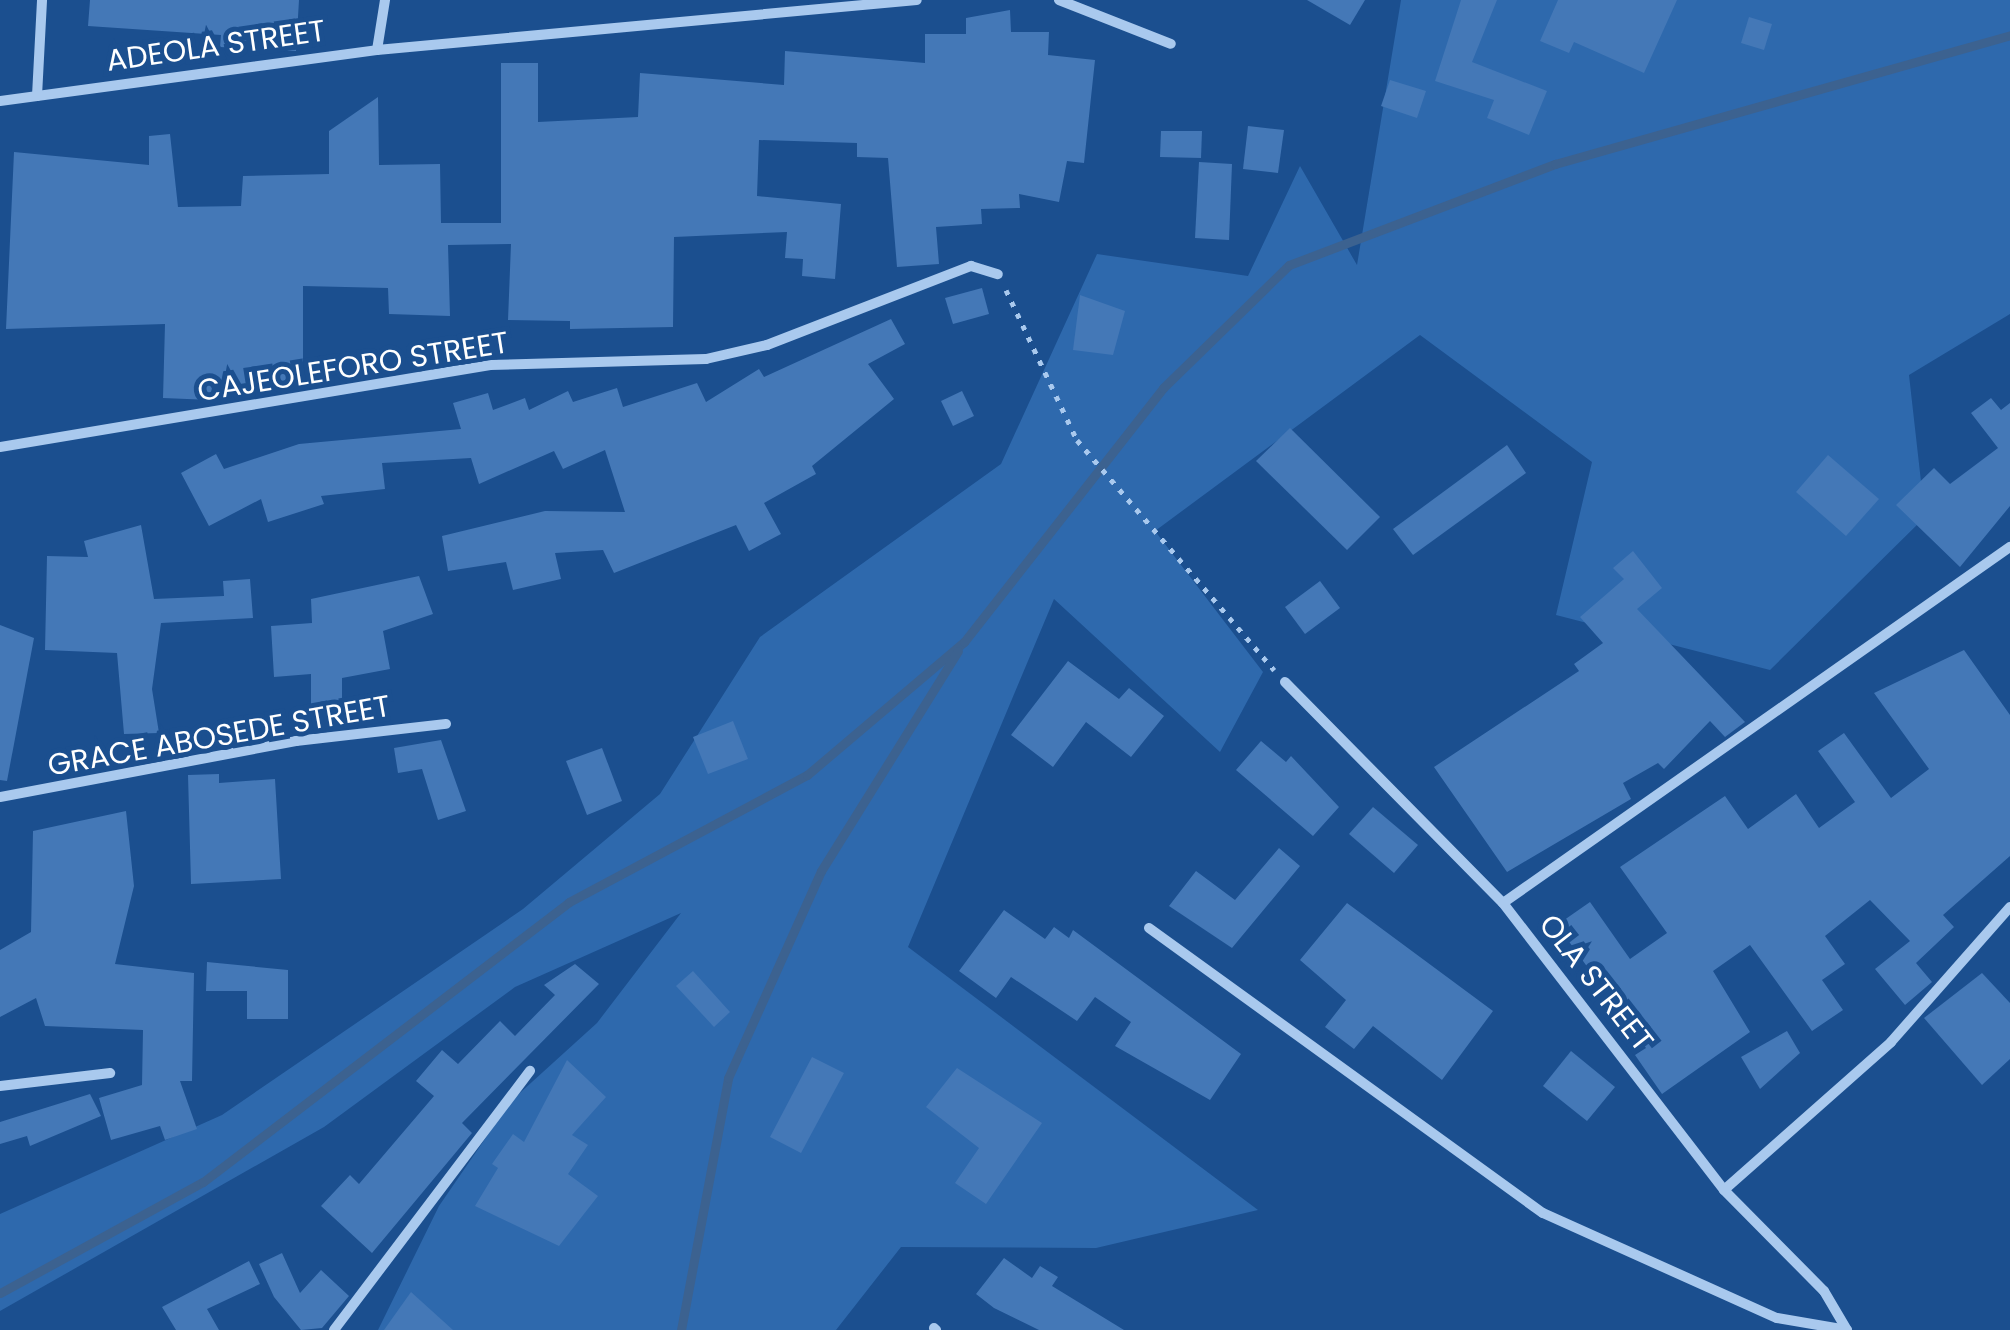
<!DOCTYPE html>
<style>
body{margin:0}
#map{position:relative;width:2010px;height:1330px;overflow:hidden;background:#1b4f8f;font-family:Poppins,sans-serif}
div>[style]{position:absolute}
.green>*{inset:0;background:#2e69ad}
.stream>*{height:9px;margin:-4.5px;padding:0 4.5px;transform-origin:4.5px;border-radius:4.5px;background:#3c6290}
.building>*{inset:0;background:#4478b7}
.path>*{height:5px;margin-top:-2.5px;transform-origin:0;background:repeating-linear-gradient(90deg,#a9c9ee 0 5px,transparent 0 13px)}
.minor>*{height:10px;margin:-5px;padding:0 5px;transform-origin:5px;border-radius:5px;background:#a9c9ee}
span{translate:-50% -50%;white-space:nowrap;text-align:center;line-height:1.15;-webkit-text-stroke:10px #1b4f8f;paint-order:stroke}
.street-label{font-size:30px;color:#fff}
</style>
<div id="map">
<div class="green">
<i style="clip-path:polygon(1401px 0,2010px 0,2010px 314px,1909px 375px,1925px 517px,1770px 670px,1556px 615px,1592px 462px,1420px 335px,1155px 531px,1263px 672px,1220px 752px,1054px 599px,908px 947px,1258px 1210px,1096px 1248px,901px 1247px,836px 1330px,378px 1330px,439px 1206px,511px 1101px,597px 1023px,681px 913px,515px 987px,324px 1127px,0 1311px,0 1214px,222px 1115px,523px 909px,660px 794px,760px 637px,1001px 464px,1097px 254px,1248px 276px,1300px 166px,1357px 265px)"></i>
</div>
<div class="stream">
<i style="left:0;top:1293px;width:231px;rotate:-28.7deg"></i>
<i style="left:203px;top:1182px;width:461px;rotate:-37.4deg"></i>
<i style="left:569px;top:902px;width:270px;rotate:-28.1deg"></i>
<i style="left:807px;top:775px;width:206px;rotate:-40.3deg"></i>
<i style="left:964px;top:642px;width:323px;rotate:-51.9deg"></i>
<i style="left:1163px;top:388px;width:176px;rotate:-44.3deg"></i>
<i style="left:1289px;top:265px;width:285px;rotate:-20.8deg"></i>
<i style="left:1555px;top:164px;width:473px;rotate:-15.8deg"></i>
<i style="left:681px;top:1330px;width:256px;rotate:-79.4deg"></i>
<i style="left:728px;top:1078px;width:227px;rotate:-65.8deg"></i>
<i style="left:821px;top:871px;width:259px;rotate:-58.1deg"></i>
</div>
<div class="building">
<i style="clip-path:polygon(90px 0,299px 0,296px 51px,220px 47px,221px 35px,88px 26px)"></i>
<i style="clip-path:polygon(1307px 0,1365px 0,1350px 25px)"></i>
<i style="clip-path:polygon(1461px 0,1497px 0,1472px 62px,1547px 91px,1529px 135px,1487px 118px,1494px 100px,1435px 81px)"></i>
<i style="clip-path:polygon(1558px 0,1677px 0,1644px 73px,1574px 42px,1569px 53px,1540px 41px)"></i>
<i style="clip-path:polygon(1010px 10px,1011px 32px,1049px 32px,1048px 55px,1095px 60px,1084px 163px,1067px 161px,1059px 202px,1019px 194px,1020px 208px,981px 209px,982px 224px,936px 227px,939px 264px,897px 267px,888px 158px,857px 157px,857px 143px,759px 140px,757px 196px,841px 204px,835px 279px,802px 276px,803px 259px,785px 258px,787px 232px,674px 237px,673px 327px,570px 329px,570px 321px,508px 320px,511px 244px,448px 245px,450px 316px,389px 314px,388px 288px,303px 286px,303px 387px,212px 387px,211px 400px,163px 398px,165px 324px,6px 329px,14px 152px,149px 165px,149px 136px,170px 134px,178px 207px,241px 206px,243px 176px,329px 174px,329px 131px,378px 97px,379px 165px,440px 164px,441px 223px,501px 223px,501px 63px,538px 63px,538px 122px,638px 117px,640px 73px,784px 85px,785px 51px,925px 63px,925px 34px,966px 34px,966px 18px)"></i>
<i style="clip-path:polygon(1749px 17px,1772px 24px,1764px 50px,1741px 43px)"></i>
<i style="clip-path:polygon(1390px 80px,1426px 91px,1417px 118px,1381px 106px)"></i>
<i style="clip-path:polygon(1248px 126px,1284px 130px,1278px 173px,1243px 169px)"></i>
<i style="clip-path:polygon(1161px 131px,1202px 131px,1201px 158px,1160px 157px)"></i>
<i style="clip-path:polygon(1199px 162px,1232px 164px,1229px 240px,1195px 238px)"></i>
<i style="clip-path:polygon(982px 288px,989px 314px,953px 324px,945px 298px)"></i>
<i style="clip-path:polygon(1080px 295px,1125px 311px,1113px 355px,1073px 350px)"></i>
<i style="clip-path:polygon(891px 319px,905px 344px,868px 364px,894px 399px,812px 466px,816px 474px,764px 503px,781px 534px,749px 551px,736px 525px,614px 573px,603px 550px,555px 553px,561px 579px,513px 590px,506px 562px,448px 571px,442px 536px,545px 511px,625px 512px,605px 450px,563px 469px,554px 451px,479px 484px,471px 458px,382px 463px,385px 489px,321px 496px,324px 504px,268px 522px,261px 499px,209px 526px,181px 473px,216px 454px,224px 469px,299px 444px,461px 429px,453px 403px,488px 393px,493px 410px,525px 398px,529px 410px,568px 391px,573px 402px,617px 388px,623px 407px,697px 383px,706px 402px,759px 369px,764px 377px)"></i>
<i style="clip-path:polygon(962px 391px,974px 416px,953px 426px,941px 401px)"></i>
<i style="clip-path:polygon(1991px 398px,2001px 410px,2010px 403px,2010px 506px,1960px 567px,1896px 505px,1934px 468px,1950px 484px,1998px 448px,1971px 413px)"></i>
<i style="clip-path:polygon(1290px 428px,1380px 517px,1347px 550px,1256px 461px)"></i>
<i style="clip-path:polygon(1507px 445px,1526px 473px,1413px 555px,1393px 529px)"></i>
<i style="clip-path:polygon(1828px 455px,1879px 499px,1846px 536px,1796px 492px)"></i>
<i style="clip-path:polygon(141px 525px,154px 599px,224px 596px,223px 581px,250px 579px,253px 618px,161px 623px,152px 689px,159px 733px,124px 734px,117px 653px,45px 650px,47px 556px,88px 557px,84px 541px)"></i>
<i style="clip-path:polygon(1633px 551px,1662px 588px,1637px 609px,1745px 722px,1725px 737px,1710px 721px,1664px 769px,1658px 763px,1623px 783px,1631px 799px,1507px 872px,1434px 767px,1579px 671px,1574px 664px,1603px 643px,1580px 617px,1624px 579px,1613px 568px)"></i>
<i style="clip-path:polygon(419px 576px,433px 614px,383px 631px,390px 669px,342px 678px,342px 710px,311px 710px,311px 674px,274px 677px,271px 626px,312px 623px,311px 599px)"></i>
<i style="clip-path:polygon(1320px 581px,1340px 608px,1305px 634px,1285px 607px)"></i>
<i style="clip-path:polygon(0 625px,34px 638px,7px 781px,0 780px)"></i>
<i style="clip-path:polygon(1964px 650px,2010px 715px,2010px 856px,1943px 915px,1954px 927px,1916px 963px,1932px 982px,1905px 1005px,1875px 969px,1910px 941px,1870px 900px,1825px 936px,1845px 964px,1822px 980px,1843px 1010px,1812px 1031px,1750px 945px,1713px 971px,1750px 1032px,1662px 1094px,1635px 1055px,1646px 1048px,1557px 925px,1590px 902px,1630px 959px,1667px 933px,1620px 867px,1725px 796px,1748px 829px,1796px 794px,1819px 828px,1855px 802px,1818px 751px,1844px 733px,1891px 798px,1929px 769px,1874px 693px)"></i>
<i style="clip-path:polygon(1068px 661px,1119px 699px,1129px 688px,1164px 716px,1131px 757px,1086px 722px,1053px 767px,1011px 735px)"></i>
<i style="clip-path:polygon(733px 721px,748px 759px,708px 774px,693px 737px)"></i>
<i style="clip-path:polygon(441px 740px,466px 811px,438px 820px,422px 769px,398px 773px,394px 748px)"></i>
<i style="clip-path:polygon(1261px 741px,1286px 762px,1291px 756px,1339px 807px,1313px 836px,1236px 770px)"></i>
<i style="clip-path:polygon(602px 748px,622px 801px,587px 815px,566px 761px)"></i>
<i style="clip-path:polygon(219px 774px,219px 783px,275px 779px,281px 879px,191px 884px,188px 775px)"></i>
<i style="clip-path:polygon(1373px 807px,1418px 845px,1394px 873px,1349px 834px)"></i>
<i style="clip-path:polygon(126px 811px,134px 886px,115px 964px,194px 973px,192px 1081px,180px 1081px,197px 1129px,165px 1140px,160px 1126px,111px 1140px,99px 1098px,142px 1085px,143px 1030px,45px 1026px,36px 998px,0 1017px,0 950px,31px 932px,33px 831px)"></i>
<i style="clip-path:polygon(1279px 848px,1300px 866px,1232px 948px,1169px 906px,1196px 871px,1235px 900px)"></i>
<i style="clip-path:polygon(1347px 903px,1493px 1011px,1442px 1080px,1373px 1026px,1354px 1049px,1325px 1027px,1346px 1000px,1300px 960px)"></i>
<i style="clip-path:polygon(1004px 910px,1045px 939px,1054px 927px,1069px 938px,1073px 930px,1241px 1054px,1210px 1100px,1115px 1046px,1131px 1022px,1095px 997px,1077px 1021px,1011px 977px,996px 998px,959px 971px)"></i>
<i style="clip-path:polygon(207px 962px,288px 970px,288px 1019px,247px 1019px,247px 991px,206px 991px)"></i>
<i style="clip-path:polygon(575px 964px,599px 984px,462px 1123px,472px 1133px,372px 1253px,321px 1206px,350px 1175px,359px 1184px,434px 1096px,416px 1081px,442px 1050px,458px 1064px,500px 1021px,515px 1036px,555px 995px,544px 985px)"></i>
<i style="clip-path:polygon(693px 971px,730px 1012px,714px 1027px,676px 986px)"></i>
<i style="clip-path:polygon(1982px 973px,2010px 1003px,2010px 1059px,1982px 1085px,1924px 1018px)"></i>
<i style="clip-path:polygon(1787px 1031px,1800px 1053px,1760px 1089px,1741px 1057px)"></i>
<i style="clip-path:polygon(1571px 1051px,1615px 1087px,1587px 1121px,1543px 1086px)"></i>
<i style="clip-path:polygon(812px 1057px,844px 1073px,801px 1153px,770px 1137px)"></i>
<i style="clip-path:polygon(567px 1060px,606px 1097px,572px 1135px,588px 1145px,568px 1174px,598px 1196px,559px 1246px,475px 1206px,498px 1168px,492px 1164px,513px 1134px,524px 1142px)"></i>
<i style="clip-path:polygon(957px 1068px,1042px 1123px,986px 1204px,955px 1183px,979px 1148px,926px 1107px)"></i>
<i style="clip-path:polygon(90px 1094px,101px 1116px,30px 1146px,27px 1136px,0 1144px,0 1122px)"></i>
<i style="clip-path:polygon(282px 1253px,300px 1293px,321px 1270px,349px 1296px,322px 1328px,301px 1330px,274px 1297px,259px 1264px)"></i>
<i style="clip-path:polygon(1004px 1258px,1032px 1278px,1040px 1266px,1058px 1277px,1052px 1286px,1124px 1330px,1039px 1330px,994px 1308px,976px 1294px)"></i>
<i style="clip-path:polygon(249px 1261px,260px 1284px,207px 1309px,219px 1330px,176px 1330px,162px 1307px)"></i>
<i style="clip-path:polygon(411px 1292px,453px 1330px,384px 1330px)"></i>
</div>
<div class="path">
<i style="left:1006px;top:290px;width:166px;rotate:64.7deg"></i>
<i style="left:1077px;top:440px;width:303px;rotate:49.4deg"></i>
</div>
<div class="minor">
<i style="left:1059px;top:0;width:120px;rotate:21.4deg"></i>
<i style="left:377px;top:50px;width:51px;rotate:-80.9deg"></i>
<i style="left:37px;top:96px;width:96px;rotate:-87deg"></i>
<i style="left:0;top:101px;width:380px;rotate:-7.7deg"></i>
<i style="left:377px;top:50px;width:542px;rotate:-5.29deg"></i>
<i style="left:0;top:447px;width:497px;rotate:-9.5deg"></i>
<i style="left:490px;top:365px;width:216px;rotate:-1.6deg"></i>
<i style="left:706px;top:359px;width:63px;rotate:-12.9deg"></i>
<i style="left:767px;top:345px;width:219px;rotate:-21.2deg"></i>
<i style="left:971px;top:266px;width:28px;rotate:17deg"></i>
<i style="left:1285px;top:682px;width:310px;rotate:45.4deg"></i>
<i style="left:1503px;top:903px;width:362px;rotate:52.4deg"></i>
<i style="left:1724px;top:1190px;width:142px;rotate:45.3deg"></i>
<i style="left:1824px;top:1291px;width:45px;rotate:59.5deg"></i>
<i style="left:0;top:797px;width:301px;rotate:-10.7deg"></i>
<i style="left:296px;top:741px;width:151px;rotate:-6.5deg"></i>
<i style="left:1503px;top:903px;width:620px;rotate:-35.08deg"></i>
<i style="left:1149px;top:928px;width:486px;rotate:35.9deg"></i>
<i style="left:1543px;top:1213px;width:256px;rotate:24.2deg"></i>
<i style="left:1777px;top:1318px;width:71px;rotate:9.7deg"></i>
<i style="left:0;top:1086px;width:111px;rotate:-6.7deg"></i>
<i style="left:1724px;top:1190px;width:223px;rotate:-41.5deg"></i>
<i style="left:1891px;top:1042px;width:180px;rotate:-48.6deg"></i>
<i style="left:934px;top:1328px;width:3px;rotate:45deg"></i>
<i style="left:334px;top:1330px;width:325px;rotate:-52.9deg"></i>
</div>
<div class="street-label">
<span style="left:216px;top:46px;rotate:-8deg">ADEOLA STREET</span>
<span style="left:353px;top:367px;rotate:-9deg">CAJEOLEFORO STREET</span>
<span style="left:219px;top:736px;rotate:-10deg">GRACE ABOSEDE STREET</span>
<span style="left:1596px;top:983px;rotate:52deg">OLA STREET</span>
</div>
</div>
